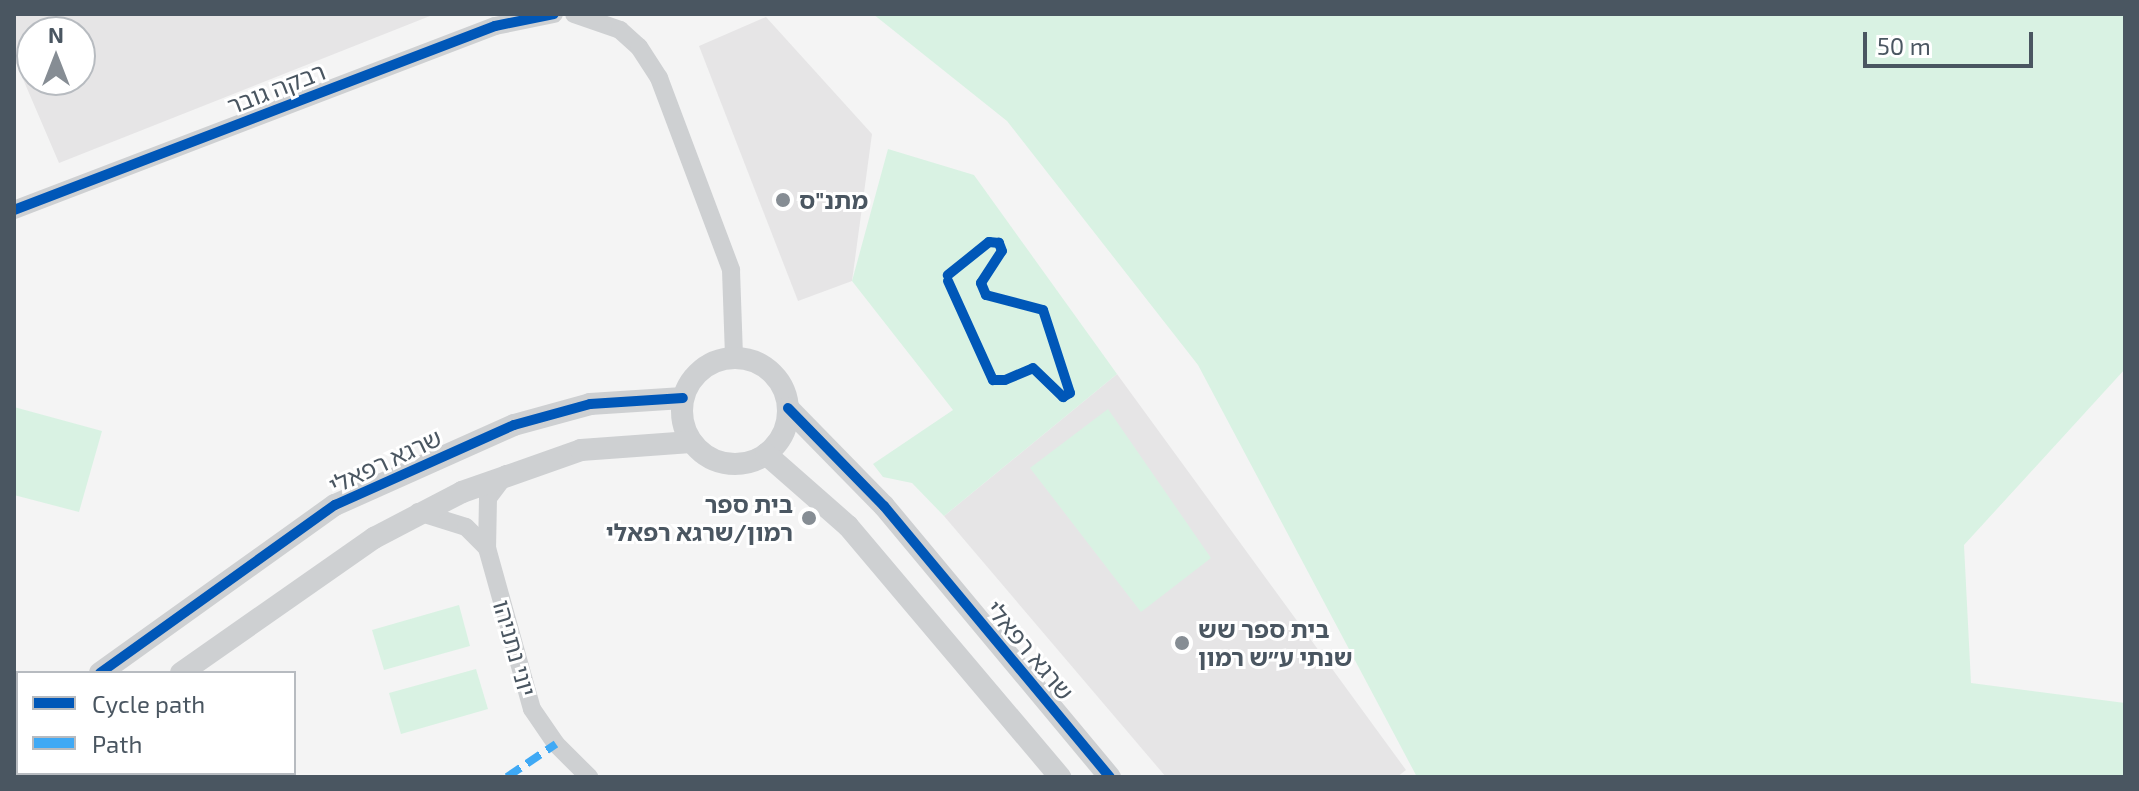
<!DOCTYPE html>
<meta charset="utf-8">
<style>
body{margin:0}
#map{position:relative;width:2139px;height:791px;overflow:hidden;background:#f4f4f4;font-family:"Exo 2","Noto Sans Hebrew",sans-serif}
div>[style]{position:absolute}
.education>*{inset:0;background:#e6e5e6}
.green>*{inset:0;background:#d9f2e3}
.minor>*{height:18px;margin:-9px;padding:0 9px;transform-origin:9px;border-radius:9px;background:#ced0d2}
.tertiary>*{height:22px;margin:-11px;padding:0 11px;transform-origin:11px;border-radius:11px;background:#ced0d2}
.tertiary>.ring{margin:-11px;padding:0;box-sizing:content-box;background:none;border:22px solid #ced0d2;border-radius:50%}
.quiet>*{height:8px;margin-top:-4px;transform-origin:0;background:repeating-linear-gradient(90deg,#3fa9f5 0 16px,transparent 0 24px)}
.cycleway>*{height:10px;margin:-5px;padding:0 5px;transform-origin:5px;border-radius:5px;background:#0057b8}
.dots>*{width:22px;height:22px;translate:-50% -50%;box-sizing:border-box;border:4px solid #fff;border-radius:50%}
span{translate:-50% -50%;white-space:nowrap;text-align:center;line-height:1.15;-webkit-text-stroke:6px #fff;paint-order:stroke}
.street-label{font-size:24px;color:#4a5661}
.poi-label{font-size:24px;color:#4a5661;font-weight:700}
.left{translate:0 -50%;text-align:left}
.right{translate:-100% -50%;text-align:right}
.frame{position:absolute;inset:0;border:16px solid #4a5661;pointer-events:none}
.legend{position:absolute;left:16px;top:671px;width:280px;height:104px;box-sizing:border-box;background:#fff;border:2px solid #b7bbc0;margin:0;padding:10px 14px;list-style:none;font-size:24px;color:#4a5661}
.legend li{display:flex;align-items:center;gap:16px;height:40px}
.legend b{width:40px;border:2px solid #b7bbc0}
.north{position:absolute;left:16px;top:16px;width:80px;height:80px;box-sizing:border-box;background:#fff;border:2px solid #b7bbc0;border-radius:50%;rotate:0deg;font-size:22px;font-weight:700;line-height:32px;text-align:center;color:#4a5661}
.north::after{content:'';display:block;margin:auto;width:28px;height:36px;background:#868d94;clip-path:polygon(50% 0,100% 100%,50% 72%,0 100%)}
.scale{position:absolute;left:1863px;top:32px;width:170px;height:36px;box-sizing:border-box;border:4px solid #4a5661;border-top:0;padding-left:10px;font-size:24px;line-height:28px;white-space:nowrap;color:#4a5661;-webkit-text-stroke:6px #fff;paint-order:stroke}
</style>
<div id="map">
<div class="education">
<i style="clip-path:polygon(evenodd,14px 14px,435px 14px,59px 163px,14px 58px,14px 14px,32px 32px,80px 32px,80px 80px,32px 80px,32px 32px)"></i>
<i style="clip-path:polygon(766px 17px,872px 134px,852px 281px,798px 301px,699px 46px)"></i>
<i style="clip-path:polygon(1117px 374px,1406px 770px,1397px 777px,1166px 777px,944px 516px)"></i>
</div>
<div class="green">
<i style="clip-path:polygon(873px 14px,2125px 14px,2125px 369px,1964px 545px,1971px 683px,2125px 703px,2125px 777px,1417px 777px,1198px 365px,1007px 121px)"></i>
<i style="clip-path:polygon(888px 149px,974px 175px,1117px 374px,944px 516px,912px 483px,883px 477px,873px 464px,953px 410px,852px 281px)"></i>
<i style="clip-path:polygon(14px 407px,102px 431px,79px 512px,14px 495px)"></i>
<i style="clip-path:polygon(1108px 409px,1211px 558px,1141px 612px,1030px 468px)"></i>
<i style="clip-path:polygon(459px 605px,470px 646px,384px 670px,372px 630px)"></i>
<i style="clip-path:polygon(476px 669px,488px 709px,401px 734px,389px 693px)"></i>
</div>
<div class="minor">
<i style="left:574px;top:14px;width:49px;rotate:19.2deg"></i>
<i style="left:620px;top:30px;width:25px;rotate:42deg"></i>
<i style="left:639px;top:47px;width:37px;rotate:57deg"></i>
<i style="left:659px;top:78px;width:205px;rotate:69.4deg"></i>
<i style="left:731px;top:270px;width:88px;rotate:88deg"></i>
<i style="left:14px;top:210px;width:515px;rotate:-20.93deg"></i>
<i style="left:495px;top:26px;width:60px;rotate:-11.5deg"></i>
<i style="left:506px;top:474px;width:30px;rotate:127deg"></i>
<i style="left:488px;top:498px;width:50px;rotate:91.1deg"></i>
<i style="left:487px;top:548px;width:167px;rotate:74.4deg"></i>
<i style="left:532px;top:709px;width:42px;rotate:55.6deg"></i>
<i style="left:556px;top:744px;width:47px;rotate:45deg"></i>
<i style="left:418px;top:512px;width:50px;rotate:17.4deg"></i>
<i style="left:466px;top:527px;width:30px;rotate:45deg"></i>
</div>
<div class="tertiary">
<i class="ring" style="left:682px;top:358px;width:84px;height:84px"></i>
<i style="left:788px;top:408px;width:137px;rotate:45.6deg"></i>
<i style="left:884px;top:506px;width:353px;rotate:50.2deg"></i>
<i style="left:766px;top:454px;width:109px;rotate:41.3deg"></i>
<i style="left:848px;top:526px;width:329px;rotate:49.8deg"></i>
<i style="left:100px;top:673px;width:289px;rotate:-35.6deg"></i>
<i style="left:335px;top:505px;width:196px;rotate:-24.1deg"></i>
<i style="left:514px;top:425px;width:79px;rotate:-15.4deg"></i>
<i style="left:590px;top:404px;width:93px;rotate:-3.7deg"></i>
<i style="left:181px;top:673px;width:236px;rotate:-35deg"></i>
<i style="left:374px;top:538px;width:99px;rotate:-27.6deg"></i>
<i style="left:462px;top:492px;width:126px;rotate:-19.4deg"></i>
<i style="left:581px;top:450px;width:110px;rotate:-4.2deg"></i>
<i style="left:14px;top:735px;width:5px;rotate:-37deg"></i>
<i style="left:33px;top:777px;width:7px;rotate:-34deg"></i>
</div>
<div class="quiet">
<i style="left:507px;top:777px;width:59px;rotate:-34deg"></i>
</div>
<div class="cycleway">
<i style="left:14px;top:210px;width:515px;rotate:-20.93deg"></i>
<i style="left:495px;top:26px;width:60px;rotate:-11.5deg"></i>
<i style="left:948px;top:281px;width:109px;rotate:65.6deg"></i>
<i style="left:993px;top:380px;width:12px"></i>
<i style="left:1005px;top:380px;width:30px;rotate:-23deg"></i>
<i style="left:1033px;top:368px;width:42px;rotate:44deg"></i>
<i style="left:1063px;top:397px;width:8px;rotate:-30deg"></i>
<i style="left:1070px;top:393px;width:87px;rotate:-108deg"></i>
<i style="left:1043px;top:310px;width:59px;rotate:-165.3deg"></i>
<i style="left:986px;top:295px;width:13px;rotate:-113deg"></i>
<i style="left:981px;top:283px;width:38px;rotate:-57deg"></i>
<i style="left:1002px;top:251px;width:9px;rotate:-111deg"></i>
<i style="left:999px;top:243px;width:10px;rotate:-174deg"></i>
<i style="left:989px;top:242px;width:53px;rotate:141.2deg"></i>
<i style="left:788px;top:408px;width:137px;rotate:45.6deg"></i>
<i style="left:884px;top:506px;width:353px;rotate:50.2deg"></i>
<i style="left:100px;top:673px;width:289px;rotate:-35.6deg"></i>
<i style="left:335px;top:505px;width:196px;rotate:-24.1deg"></i>
<i style="left:514px;top:425px;width:79px;rotate:-15.4deg"></i>
<i style="left:590px;top:404px;width:93px;rotate:-3.7deg"></i>
</div>
<div class="dots">
<i style="left:783px;top:200px;background:#868d94"></i>
<i style="left:809px;top:518px;background:#868d94"></i>
<i style="left:1182px;top:643px;background:#868d94"></i>
</div>
<div class="street-label">
<span style="left:276px;top:88px;rotate:-21deg">רבקה גובר</span>
<span style="left:385px;top:461px;rotate:-25deg">שרגא רפאלי</span>
<span style="left:515px;top:648px;rotate:74deg">יוני נתניהו</span>
<span style="left:1030px;top:650px;rotate:50deg">שרגא רפאלי</span>
</div>
<div class="poi-label">
<span class="left" style="left:799px;top:200px">מתנ"ס</span>
<span class="right" style="left:793px;top:518px">בית ספר<br>רמון/שרגא רפאלי</span>
<span class="left" style="left:1198px;top:643px">בית ספר שש<br>שנתי ע״ש רמון</span>
</div>
<div class="frame"></div>
<ul class="legend">
<li><b style="height:10px;background:#0057b8"></b>Cycle path</li>
<li><b style="height:10px;background:#3fa9f5"></b>Path</li>
</ul>
<div class="north">N</div>
<div class="scale">50 m</div>
</div>
